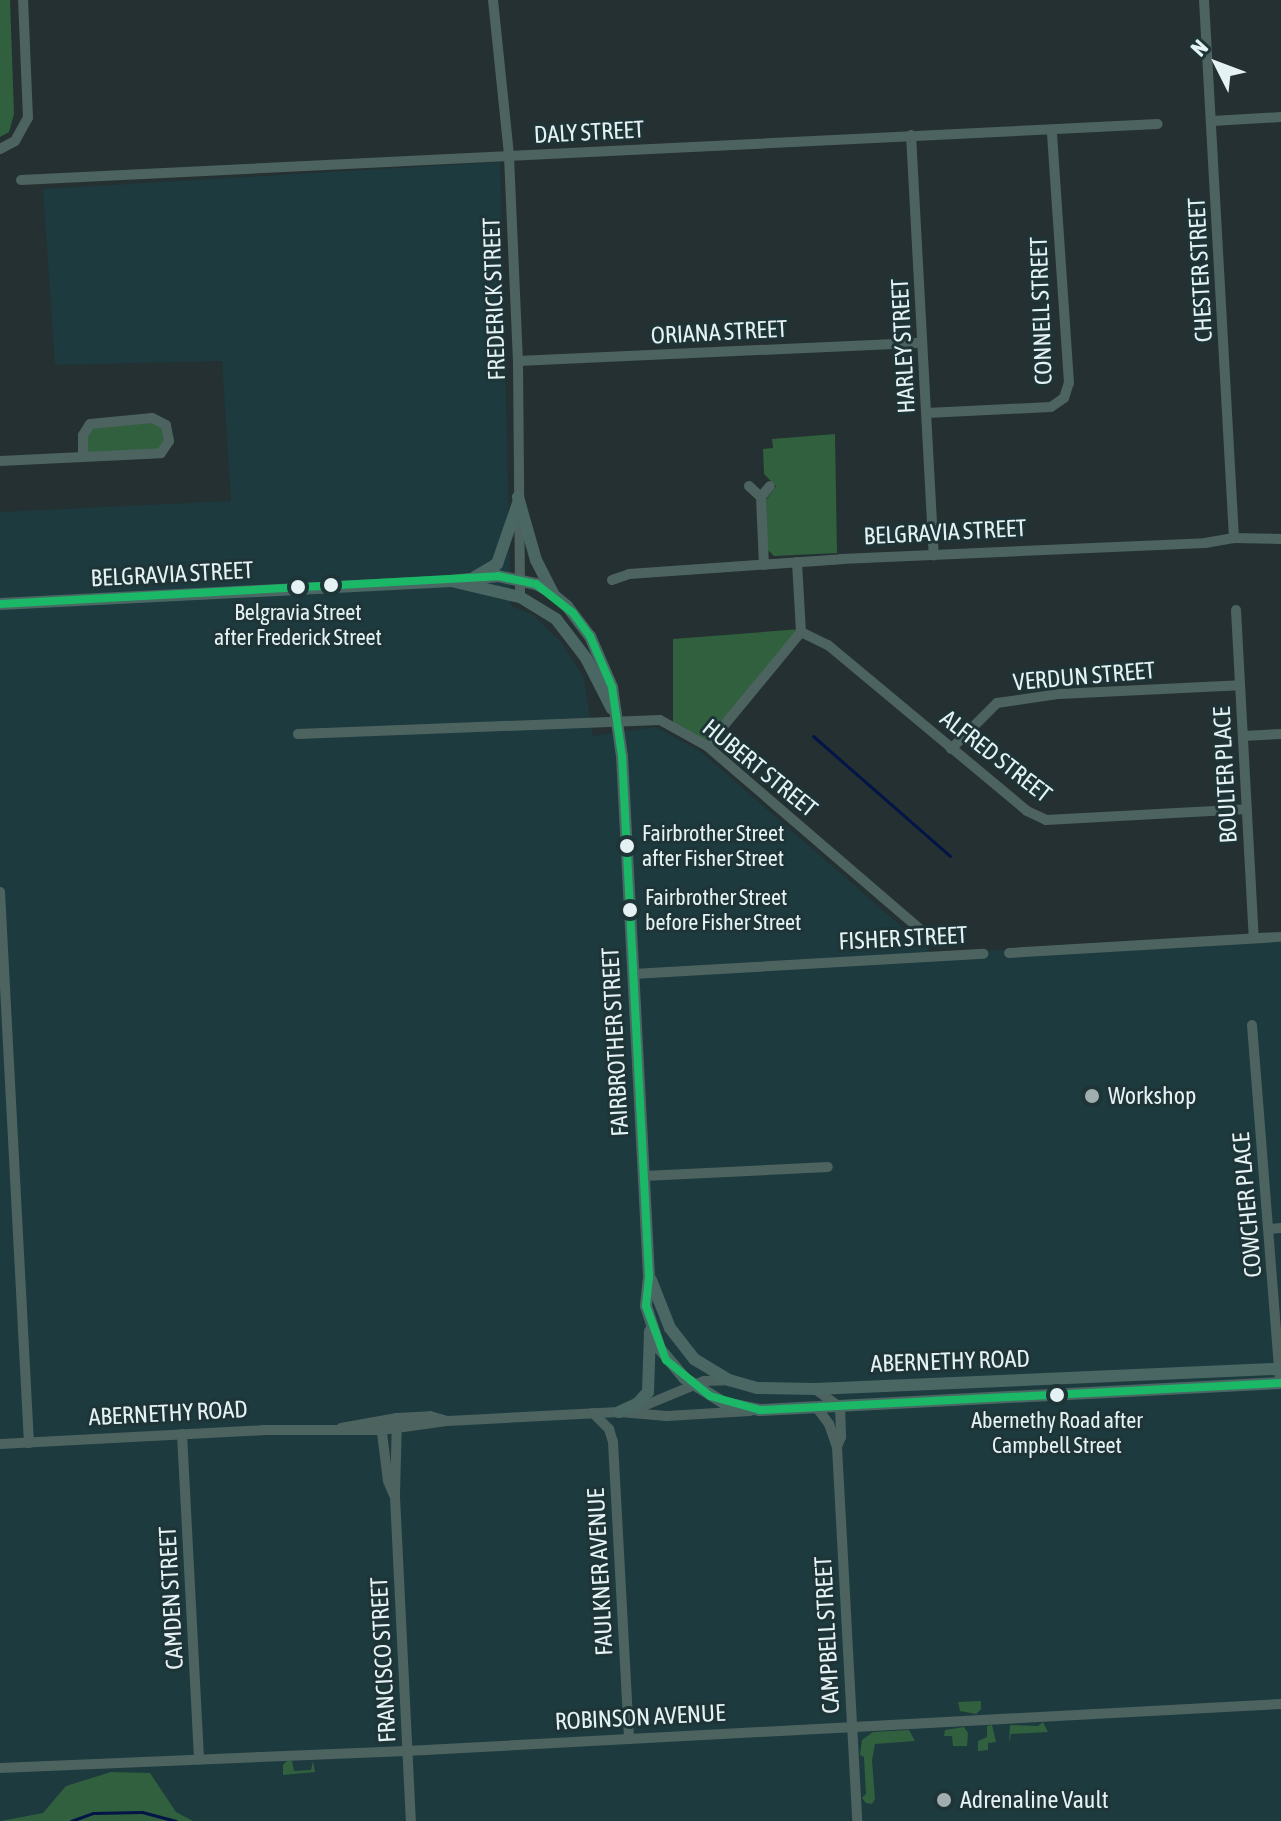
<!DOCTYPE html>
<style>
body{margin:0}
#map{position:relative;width:1281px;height:1821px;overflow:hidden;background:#243031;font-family:"Asap Condensed",sans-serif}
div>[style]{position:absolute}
.built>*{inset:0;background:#1d3a3e}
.green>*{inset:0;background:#31603e}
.stream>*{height:3px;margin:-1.5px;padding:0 1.5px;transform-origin:1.5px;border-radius:1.5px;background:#031446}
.minor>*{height:10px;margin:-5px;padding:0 5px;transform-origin:5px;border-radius:5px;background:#4d6360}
.major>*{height:12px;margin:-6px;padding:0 6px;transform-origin:6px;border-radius:6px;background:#4b6764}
.bus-1>*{height:8px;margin:-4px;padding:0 4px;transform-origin:4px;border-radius:4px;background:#1ab867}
.dots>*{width:22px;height:22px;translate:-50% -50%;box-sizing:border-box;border:4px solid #1e3437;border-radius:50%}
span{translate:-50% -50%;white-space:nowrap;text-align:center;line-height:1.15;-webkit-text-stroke:6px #1e3437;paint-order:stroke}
.bus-label{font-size:22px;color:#e5f2f4}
.left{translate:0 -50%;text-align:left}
.street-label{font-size:24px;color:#e5f2f4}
.poi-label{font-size:24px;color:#e5f2f4}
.north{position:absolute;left:1177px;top:24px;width:80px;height:80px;-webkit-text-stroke:6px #1e3437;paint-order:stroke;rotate:312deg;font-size:22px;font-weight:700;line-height:32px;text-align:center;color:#e5f2f4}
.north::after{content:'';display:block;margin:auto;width:28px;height:36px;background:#e5f2f4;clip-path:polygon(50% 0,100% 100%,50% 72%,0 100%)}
</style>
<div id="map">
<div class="built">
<i style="clip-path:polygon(500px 162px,511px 606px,532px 614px,561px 642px,584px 678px,593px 736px,656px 727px,701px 752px,931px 952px,1281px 942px,1281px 1821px,0 1821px,0 512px,231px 501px,222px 361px,55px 365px,43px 189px)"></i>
</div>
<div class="green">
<i style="clip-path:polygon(0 0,10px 0,14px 114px,9px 132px,0 137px)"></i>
<i style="clip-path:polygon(152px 418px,166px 425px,167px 441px,160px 451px,83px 456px,90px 424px)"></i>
<i style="clip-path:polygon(835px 434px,837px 553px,774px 556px,767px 549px,766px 500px,776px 486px,764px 474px,763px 449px,773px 448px,772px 439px)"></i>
<i style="clip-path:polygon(801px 629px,707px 746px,673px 724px,673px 639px)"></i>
<i style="clip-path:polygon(981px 1701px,981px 1709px,976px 1714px,960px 1711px,958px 1702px)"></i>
<i style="clip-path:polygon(1043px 1722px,1048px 1732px,1011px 1734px,1009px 1743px,1010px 1725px,1038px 1726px)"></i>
<i style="clip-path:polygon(992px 1725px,996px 1742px,988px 1743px,988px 1750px,978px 1751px,978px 1741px,987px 1737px,987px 1726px)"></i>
<i style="clip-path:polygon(964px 1727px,968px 1733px,967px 1746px,953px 1746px,952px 1736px,944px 1736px,945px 1730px)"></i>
<i style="clip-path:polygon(909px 1730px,915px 1741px,875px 1744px,872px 1760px,875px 1799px,872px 1804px,866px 1803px,862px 1798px,866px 1794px,864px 1757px,860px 1755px,862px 1740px,873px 1732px)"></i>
<i style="clip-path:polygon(287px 1761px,292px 1761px,294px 1771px,311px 1770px,313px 1761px,315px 1772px,283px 1775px,283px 1765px)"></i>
<i style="clip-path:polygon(111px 1772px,150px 1773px,176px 1812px,193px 1821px,1px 1821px,43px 1813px,66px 1786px)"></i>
</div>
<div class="stream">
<i style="left:813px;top:736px;width:182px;rotate:41.2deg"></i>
<i style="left:71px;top:1821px;width:23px;rotate:-20deg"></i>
<i style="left:93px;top:1813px;width:49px;rotate:-1.2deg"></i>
<i style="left:142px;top:1812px;width:35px;rotate:15deg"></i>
</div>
<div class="minor">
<i style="left:493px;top:0;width:157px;rotate:84.1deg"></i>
<i style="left:509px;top:156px;width:205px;rotate:87.5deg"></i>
<i style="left:518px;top:361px;width:236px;rotate:89.5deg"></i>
<i style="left:1204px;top:0;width:539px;rotate:86.81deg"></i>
<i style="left:1212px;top:121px;width:69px;rotate:-3.3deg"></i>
<i style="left:911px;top:135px;width:421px;rotate:86.9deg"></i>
<i style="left:0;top:149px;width:17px;rotate:-28deg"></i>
<i style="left:15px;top:141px;width:26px;rotate:-61deg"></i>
<i style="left:28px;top:118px;width:118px;rotate:-92.4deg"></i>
<i style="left:21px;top:180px;width:1138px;rotate:-2.82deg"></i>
<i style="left:518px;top:361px;width:404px;rotate:-2.6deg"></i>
<i style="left:927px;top:413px;width:124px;rotate:-2.8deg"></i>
<i style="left:1051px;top:407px;width:16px;rotate:-35deg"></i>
<i style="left:1064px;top:398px;width:16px;rotate:-72deg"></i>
<i style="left:1069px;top:383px;width:253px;rotate:-93.9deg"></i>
<i style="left:0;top:461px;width:161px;rotate:-2.8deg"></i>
<i style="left:161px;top:453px;width:14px;rotate:-56deg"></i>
<i style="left:169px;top:441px;width:16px;rotate:-101deg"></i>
<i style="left:166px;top:425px;width:16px;rotate:-153deg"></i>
<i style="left:152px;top:418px;width:62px;rotate:174.5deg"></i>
<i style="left:90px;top:424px;width:13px;rotate:122deg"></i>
<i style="left:83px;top:435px;width:22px;rotate:90deg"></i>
<i style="left:749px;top:486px;width:16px;rotate:43deg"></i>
<i style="left:761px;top:497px;width:68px;rotate:87.5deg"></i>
<i style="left:761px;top:497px;width:14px;rotate:-51deg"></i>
<i style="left:612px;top:580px;width:18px;rotate:-19deg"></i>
<i style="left:629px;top:574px;width:213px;rotate:-4deg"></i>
<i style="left:841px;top:559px;width:364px;rotate:-2.5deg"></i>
<i style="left:1205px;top:543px;width:29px;rotate:-10deg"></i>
<i style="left:1234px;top:538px;width:47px;rotate:1.2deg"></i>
<i style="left:1236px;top:610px;width:328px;rotate:86.9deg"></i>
<i style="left:801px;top:632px;width:30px;rotate:26deg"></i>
<i style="left:828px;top:645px;width:259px;rotate:39.8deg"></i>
<i style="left:1027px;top:811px;width:21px;rotate:25deg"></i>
<i style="left:1046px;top:820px;width:201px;rotate:-3.1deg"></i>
<i style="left:298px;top:734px;width:362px;rotate:-2.2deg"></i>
<i style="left:660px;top:720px;width:54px;rotate:29deg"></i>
<i style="left:707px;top:746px;width:285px;rotate:40.7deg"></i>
<i style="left:1243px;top:736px;width:38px;rotate:-3deg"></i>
<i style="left:707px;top:746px;width:148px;rotate:-50.5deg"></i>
<i style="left:801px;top:632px;width:70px;rotate:-93.3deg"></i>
<i style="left:951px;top:749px;width:65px;rotate:-45deg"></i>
<i style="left:997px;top:703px;width:63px;rotate:-8.3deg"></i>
<i style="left:1059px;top:694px;width:181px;rotate:-2.8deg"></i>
<i style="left:0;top:892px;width:552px;rotate:86.99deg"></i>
<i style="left:1009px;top:953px;width:272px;rotate:-3.4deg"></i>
<i style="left:633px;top:974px;width:351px;rotate:-3.3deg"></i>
<i style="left:1252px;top:1025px;width:353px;rotate:85.5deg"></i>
<i style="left:644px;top:1176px;width:184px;rotate:-2.8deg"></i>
<i style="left:1269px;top:1229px;width:12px;rotate:-5deg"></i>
<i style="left:815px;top:1389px;width:31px;rotate:36deg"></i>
<i style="left:840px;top:1407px;width:30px;rotate:88deg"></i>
<i style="left:841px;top:1437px;width:11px;rotate:112deg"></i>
<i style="left:817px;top:1408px;width:20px;rotate:53deg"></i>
<i style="left:829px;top:1424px;width:24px;rotate:71deg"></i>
<i style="left:837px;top:1447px;width:375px;rotate:86.9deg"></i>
<i style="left:634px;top:1410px;width:76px;rotate:-22.5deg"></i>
<i style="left:704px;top:1381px;width:24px;rotate:-2deg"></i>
<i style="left:593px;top:1413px;width:23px;rotate:45deg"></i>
<i style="left:609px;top:1429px;width:14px;rotate:73deg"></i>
<i style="left:613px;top:1442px;width:295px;rotate:86.9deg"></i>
<i style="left:397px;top:1418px;width:79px;rotate:91.5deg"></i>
<i style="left:395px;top:1497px;width:324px;rotate:87.2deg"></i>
<i style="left:381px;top:1425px;width:56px;rotate:82.9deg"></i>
<i style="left:388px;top:1481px;width:15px;rotate:67deg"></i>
<i style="left:341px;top:1428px;width:57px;rotate:-10.1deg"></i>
<i style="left:397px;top:1418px;width:33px;rotate:-3deg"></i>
<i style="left:430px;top:1416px;width:18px;rotate:16deg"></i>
<i style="left:182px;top:1434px;width:326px;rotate:87deg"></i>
<i style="left:0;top:1444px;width:263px;rotate:-3deg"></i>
<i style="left:263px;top:1430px;width:119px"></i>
<i style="left:382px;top:1430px;width:67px;rotate:-7.8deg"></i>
<i style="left:448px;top:1421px;width:171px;rotate:-3deg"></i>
<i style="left:619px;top:1412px;width:48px;rotate:4.8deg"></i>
<i style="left:667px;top:1416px;width:83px;rotate:-3.4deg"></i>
<i style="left:0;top:1768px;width:407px;rotate:-2.4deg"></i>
<i style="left:407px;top:1751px;width:875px;rotate:-3.08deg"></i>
</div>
<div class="major">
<i style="left:518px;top:497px;width:66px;rotate:74.1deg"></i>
<i style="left:536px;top:560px;width:39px;rotate:63deg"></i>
<i style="left:475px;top:577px;width:26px;rotate:-31deg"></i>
<i style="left:497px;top:564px;width:65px;rotate:-71deg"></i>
<i style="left:451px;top:581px;width:47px;rotate:-6.1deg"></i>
<i style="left:498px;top:576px;width:39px;rotate:12deg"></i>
<i style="left:536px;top:584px;width:15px;rotate:28deg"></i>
<i style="left:549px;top:591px;width:23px;rotate:40deg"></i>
<i style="left:567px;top:606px;width:38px;rotate:53deg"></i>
<i style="left:590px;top:636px;width:56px;rotate:66.7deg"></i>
<i style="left:612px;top:687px;width:70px;rotate:81.8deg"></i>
<i style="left:622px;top:756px;width:522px;rotate:87.03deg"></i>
<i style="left:649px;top:1277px;width:29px;rotate:96deg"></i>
<i style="left:646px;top:1306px;width:45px;rotate:72deg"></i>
<i style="left:660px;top:1349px;width:38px;rotate:50deg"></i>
<i style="left:684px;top:1378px;width:47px;rotate:32deg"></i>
<i style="left:724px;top:1403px;width:37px;rotate:11deg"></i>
<i style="left:760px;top:1410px;width:522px;rotate:-2.97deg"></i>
<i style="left:0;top:604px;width:452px;rotate:-2.9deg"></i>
<i style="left:451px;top:581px;width:71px;rotate:13.1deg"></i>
<i style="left:520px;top:597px;width:42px;rotate:31.4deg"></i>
<i style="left:556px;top:619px;width:49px;rotate:52.4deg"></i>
<i style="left:586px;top:658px;width:57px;rotate:63deg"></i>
<i style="left:651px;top:1280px;width:52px;rotate:68.4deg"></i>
<i style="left:670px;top:1328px;width:39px;rotate:52deg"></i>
<i style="left:694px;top:1359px;width:41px;rotate:31deg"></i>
<i style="left:729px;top:1380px;width:29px;rotate:16deg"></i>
<i style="left:757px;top:1388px;width:58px;rotate:1deg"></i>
<i style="left:815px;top:1389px;width:466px;rotate:-2.5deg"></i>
<i style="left:619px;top:1412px;width:21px;rotate:-25deg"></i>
<i style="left:638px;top:1403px;width:15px;rotate:-48deg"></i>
<i style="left:648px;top:1392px;width:61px;rotate:-88.1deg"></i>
</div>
<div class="bus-1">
<i style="left:0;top:604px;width:499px;rotate:-3.2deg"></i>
<i style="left:498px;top:576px;width:39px;rotate:12deg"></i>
<i style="left:536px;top:584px;width:47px;rotate:38.1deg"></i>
<i style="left:573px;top:613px;width:29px;rotate:54deg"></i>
<i style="left:590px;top:636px;width:56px;rotate:66.7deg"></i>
<i style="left:612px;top:687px;width:70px;rotate:81.8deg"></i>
<i style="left:622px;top:756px;width:522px;rotate:87.03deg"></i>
<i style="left:649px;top:1277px;width:29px;rotate:96deg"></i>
<i style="left:646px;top:1306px;width:58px;rotate:69.7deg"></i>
<i style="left:666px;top:1360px;width:57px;rotate:39.3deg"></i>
<i style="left:710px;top:1396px;width:52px;rotate:15.6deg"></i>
<i style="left:760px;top:1410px;width:522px;rotate:-2.97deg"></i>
</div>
<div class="dots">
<i style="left:331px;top:585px;background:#e5f2f4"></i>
<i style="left:298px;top:587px;background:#e5f2f4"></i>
<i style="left:627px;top:846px;background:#e5f2f4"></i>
<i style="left:630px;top:910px;background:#e5f2f4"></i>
<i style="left:1092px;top:1096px;background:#a1aeb0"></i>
<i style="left:1057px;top:1395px;background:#e5f2f4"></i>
<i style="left:944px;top:1800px;background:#a1aeb0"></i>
</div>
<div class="bus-label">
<span style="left:298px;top:625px">Belgravia Street<br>after Frederick Street</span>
<span class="left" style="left:642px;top:846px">Fairbrother Street<br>after Fisher Street</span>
<span class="left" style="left:645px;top:910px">Fairbrother Street<br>before Fisher Street</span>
<span style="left:1057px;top:1433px">Abernethy Road after<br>Campbell Street</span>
</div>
<div class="street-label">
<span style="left:589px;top:132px;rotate:-3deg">DALY STREET</span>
<span style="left:1200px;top:270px;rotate:-93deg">CHESTER STREET</span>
<span style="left:494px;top:299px;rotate:-92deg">FREDERICK STREET</span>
<span style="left:1041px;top:311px;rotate:-92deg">CONNELL STREET</span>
<span style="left:719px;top:332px;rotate:-3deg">ORIANA STREET</span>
<span style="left:903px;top:346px;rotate:-93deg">HARLEY STREET</span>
<span style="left:945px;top:532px;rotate:-3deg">BELGRAVIA STREET</span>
<span style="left:172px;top:574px;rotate:-3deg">BELGRAVIA STREET</span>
<span style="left:1084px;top:676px;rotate:-5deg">VERDUN STREET</span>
<span style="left:996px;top:756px;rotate:38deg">ALFRED STREET</span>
<span style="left:760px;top:768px;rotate:39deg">HUBERT STREET</span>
<span style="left:1225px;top:775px;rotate:-93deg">BOULTER PLACE</span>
<span style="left:903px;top:938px;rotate:-3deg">FISHER STREET</span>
<span style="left:615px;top:1042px;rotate:-93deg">FAIRBROTHER STREET</span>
<span style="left:1247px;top:1205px;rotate:-95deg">COWCHER PLACE</span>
<span style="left:950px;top:1361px;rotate:-2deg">ABERNETHY ROAD</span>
<span style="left:168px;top:1413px;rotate:-3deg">ABERNETHY ROAD</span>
<span style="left:600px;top:1572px;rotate:-93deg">FAULKNER AVENUE</span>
<span style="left:171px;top:1598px;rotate:-93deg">CAMDEN STREET</span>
<span style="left:827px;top:1635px;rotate:-93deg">CAMPBELL STREET</span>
<span style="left:383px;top:1660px;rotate:-93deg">FRANCISCO STREET</span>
<span style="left:640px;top:1717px;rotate:-3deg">ROBINSON AVENUE</span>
</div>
<div class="poi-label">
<span class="left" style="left:1108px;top:1096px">Workshop</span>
<span class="left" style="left:960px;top:1800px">Adrenaline Vault</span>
</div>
<div class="north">N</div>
</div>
